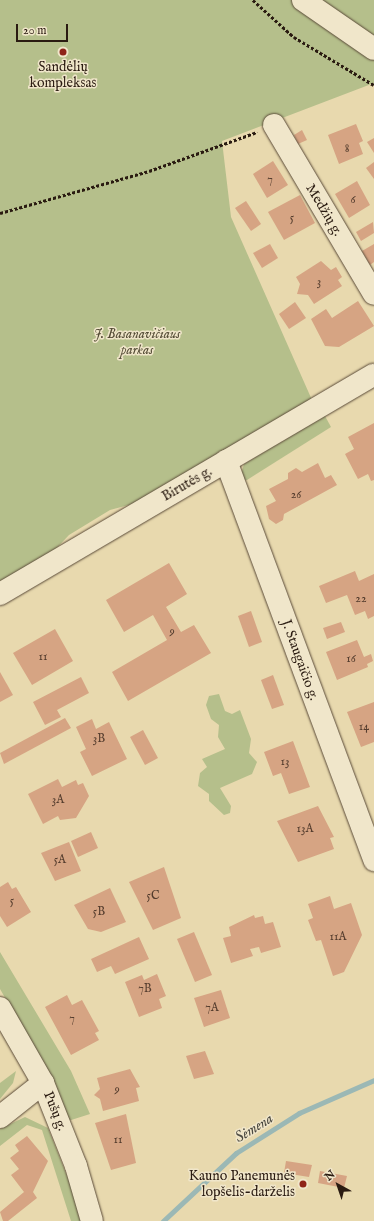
<!DOCTYPE html>
<meta charset="utf-8">
<style>
body{margin:0}
#map{position:relative;width:374px;height:1221px;overflow:hidden;background:#e8d9ae;font-family:"IM FELL English",serif}
div>[style]{position:absolute}
.green>*{inset:0;background:#b5bf8b}
.stream>*{height:5px;margin:-2.5px;padding:0 2.5px;transform-origin:2.5px;border-radius:2.5px;background:#9bb8b5}
.building>*{inset:0;background:#d6a483}
.path>*{height:2.5px;margin-top:-1.25px;transform-origin:0;background:repeating-linear-gradient(90deg,#2a1b11 0 3px,transparent 0 5px)}
.roads{filter:drop-shadow(0 0 1px #5a4a38) drop-shadow(0 0 1px #5a4a38)}
.minor>*{height:22px;margin:-11px;padding:0 11px;transform-origin:11px;border-radius:11px;background:#f0e6ca}
.dots>*{width:11px;height:11px;translate:-50% -50%;box-sizing:border-box;border:2px solid #f0e6ca;border-radius:50%}
span{translate:-50% -50%;white-space:nowrap;text-align:center;line-height:1.15;-webkit-text-stroke:3px #f0e6ca;paint-order:stroke}
.number-label{font-size:12px;color:#553d2e}
.number-label span{-webkit-text-stroke-width:0}
.poi-label{font-size:14px;color:#2a1b11}
.right{translate:-100% -50%;text-align:right}
.street-label{font-size:14px;color:#2a1b11}
.park-label{font-size:14px;color:#544c36;font-style:italic}
.water-label{font-size:15px;color:#4c4a42;font-style:italic}
.north{position:absolute;left:318px;top:1165px;width:40px;height:40px;-webkit-text-stroke:3px #f0e6ca;paint-order:stroke;rotate:320deg;font-size:11px;font-weight:700;line-height:16px;text-align:center;color:#2a1b11}
.north::after{content:'';display:block;margin:auto;width:14px;height:18px;background:#2a1b11;clip-path:polygon(50% 0,100% 100%,50% 72%,0 100%)}
.scale{position:absolute;left:16px;top:24px;width:52px;height:18px;box-sizing:border-box;border:2px solid #2a1b11;border-top:0;padding-left:5px;font-size:12px;line-height:14px;white-space:nowrap;color:#2a1b11;-webkit-text-stroke:3px #f0e6ca;paint-order:stroke}
</style>
<div id="map">
<div class="green">
<i style="clip-path:polygon(0 0,374px 0,374px 83px,222px 141px,231px 217px,312px 400px,136px 503px,110px 510px,69px 535px,49px 556px,0 585px)"></i>
<i style="clip-path:polygon(325px 416px,331px 427px,247px 480px,239px 481px,244px 464px)"></i>
<i style="clip-path:polygon(219px 694px,225px 711px,232px 714px,240px 710px,251px 739px,249px 753px,257px 762px,252px 774px,220px 788px,231px 806px,230px 813px,224px 815px,209px 801px,209px 794px,198px 786px,200px 773px,207px 767px,202px 759px,225px 749px,218px 737px,219px 725px,211px 719px,206px 705px,209px 696px)"></i>
<i style="clip-path:polygon(0 952px,71px 1071px,90px 1114px,68px 1121px,36px 1051px,0 989px)"></i>
<i style="clip-path:polygon(16px 1071px,13px 1083px,0 1099px,0 1083px)"></i>
<i style="clip-path:polygon(25px 1117px,48px 1128px,85px 1221px,71px 1221px,42px 1130px,27px 1125px,0 1146px,0 1129px)"></i>
</div>
<div class="stream">
<i style="left:163px;top:1221px;width:100px;rotate:-43deg"></i>
<i style="left:236px;top:1153px;width:75px;rotate:-32.4deg"></i>
<i style="left:299px;top:1113px;width:82px;rotate:-23.7deg"></i>
</div>
<div class="building">
<i style="clip-path:polygon(356px 124px,363px 141px,359px 143px,363px 154px,339px 164px,328px 135px)"></i>
<i style="clip-path:polygon(302px 130px,307px 140px,298px 144px,294px 135px)"></i>
<i style="clip-path:polygon(374px 138px,374px 153px,367px 142px)"></i>
<i style="clip-path:polygon(273px 161px,288px 185px,267px 198px,253px 174px)"></i>
<i style="clip-path:polygon(374px 162px,374px 179px,366px 168px)"></i>
<i style="clip-path:polygon(357px 181px,370px 205px,349px 218px,335px 194px)"></i>
<i style="clip-path:polygon(300px 195px,315px 223px,284px 240px,268px 212px)"></i>
<i style="clip-path:polygon(246px 201px,261px 224px,251px 231px,235px 208px)"></i>
<i style="clip-path:polygon(373px 222px,374px 233px,361px 241px,356px 232px)"></i>
<i style="clip-path:polygon(270px 244px,278px 258px,262px 268px,253px 253px)"></i>
<i style="clip-path:polygon(374px 244px,374px 262px,370px 265px,362px 251px)"></i>
<i style="clip-path:polygon(321px 261px,331px 270px,336px 267px,342px 277px,338px 280px,342px 286px,314px 304px,308px 295px,297px 294px,300px 284px,296px 277px)"></i>
<i style="clip-path:polygon(358px 301px,374px 326px,339px 347px,325px 346px,311px 319px,326px 309px,332px 318px)"></i>
<i style="clip-path:polygon(295px 302px,306px 318px,289px 329px,279px 314px)"></i>
<i style="clip-path:polygon(374px 423px,374px 480px,371px 481px,368px 474px,358px 479px,345px 454px,354px 449px,348px 437px)"></i>
<i style="clip-path:polygon(318px 463px,325px 478px,331px 475px,337px 485px,284px 514px,283px 520px,276px 524px,269px 519px,266px 506px,276px 501px,269px 489px,288px 479px,288px 473px,296px 468px,302px 472px)"></i>
<i style="clip-path:polygon(169px 563px,187px 594px,166px 607px,181px 632px,194px 625px,211px 653px,128px 701px,112px 672px,167px 640px,153px 615px,124px 632px,106px 600px)"></i>
<i style="clip-path:polygon(355px 571px,359px 581px,374px 574px,374px 616px,368px 619px,365px 611px,355px 615px,347px 595px,326px 603px,319px 586px)"></i>
<i style="clip-path:polygon(251px 611px,262px 642px,249px 647px,238px 616px)"></i>
<i style="clip-path:polygon(341px 622px,345px 632px,327px 639px,323px 628px)"></i>
<i style="clip-path:polygon(55px 629px,73px 661px,32px 685px,13px 653px)"></i>
<i style="clip-path:polygon(357px 640px,364px 657px,371px 654px,373px 661px,367px 664px,368px 667px,337px 680px,326px 652px)"></i>
<i style="clip-path:polygon(0 672px,13px 695px,0 702px)"></i>
<i style="clip-path:polygon(273px 675px,284px 705px,272px 709px,261px 680px)"></i>
<i style="clip-path:polygon(81px 677px,89px 693px,57px 710px,61px 717px,45px 725px,33px 702px)"></i>
<i style="clip-path:polygon(374px 702px,374px 742px,361px 747px,347px 712px)"></i>
<i style="clip-path:polygon(65px 718px,71px 728px,4px 764px,0 753px)"></i>
<i style="clip-path:polygon(92px 719px,96px 729px,109px 722px,127px 759px,92px 776px,80px 752px,86px 749px,76px 727px)"></i>
<i style="clip-path:polygon(143px 730px,158px 758px,145px 765px,130px 737px)"></i>
<i style="clip-path:polygon(293px 741px,310px 787px,289px 794px,281px 773px,273px 776px,264px 752px)"></i>
<i style="clip-path:polygon(58px 779px,62px 787px,76px 780px,78px 785px,83px 783px,89px 796px,76px 818px,60px 820px,58px 816px,43px 824px,28px 794px)"></i>
<i style="clip-path:polygon(318px 806px,334px 837px,330px 838px,334px 849px,298px 862px,277px 821px)"></i>
<i style="clip-path:polygon(91px 832px,98px 848px,78px 857px,71px 841px)"></i>
<i style="clip-path:polygon(69px 842px,81px 871px,55px 881px,41px 853px)"></i>
<i style="clip-path:polygon(164px 867px,181px 918px,153px 930px,129px 882px)"></i>
<i style="clip-path:polygon(8px 882px,12px 889px,16px 887px,31px 912px,7px 927px,0 916px,0 887px)"></i>
<i style="clip-path:polygon(110px 888px,126px 922px,101px 932px,88px 929px,74px 905px)"></i>
<i style="clip-path:polygon(330px 896px,334px 909px,351px 903px,362px 935px,344px 972px,333px 976px,321px 940px,316px 941px,308px 920px,313px 918px,308px 904px)"></i>
<i style="clip-path:polygon(254px 915px,255px 918px,263px 916px,265px 924px,273px 922px,281px 947px,261px 953px,259px 947px,250px 949px,253px 956px,231px 963px,223px 938px,231px 936px,229px 927px)"></i>
<i style="clip-path:polygon(194px 932px,212px 975px,195px 982px,177px 939px)"></i>
<i style="clip-path:polygon(139px 937px,149px 959px,115px 974px,111px 966px,97px 972px,91px 959px)"></i>
<i style="clip-path:polygon(157px 974px,166px 996px,159px 999px,162px 1008px,139px 1017px,125px 982px,142px 975px,144px 980px)"></i>
<i style="clip-path:polygon(221px 990px,230px 1018px,204px 1027px,194px 998px)"></i>
<i style="clip-path:polygon(67px 995px,72px 1005px,82px 1000px,99px 1031px,95px 1033px,99px 1040px,71px 1055px,45px 1007px)"></i>
<i style="clip-path:polygon(205px 1051px,214px 1074px,194px 1079px,186px 1056px)"></i>
<i style="clip-path:polygon(130px 1069px,140px 1087px,136px 1088px,139px 1101px,103px 1111px,100px 1099px,94px 1095px,100px 1089px,97px 1078px)"></i>
<i style="clip-path:polygon(126px 1114px,136px 1163px,111px 1170px,95px 1123px)"></i>
<i style="clip-path:polygon(27px 1136px,48px 1161px,33px 1192px,37px 1198px,8px 1221px,3px 1221px,0 1212px,24px 1192px,11px 1175px,19px 1169px,10px 1158px,19px 1151px,15px 1145px)"></i>
<i style="clip-path:polygon(286px 1161px,312px 1165px,309px 1177px,284px 1173px)"></i>
<i style="clip-path:polygon(320px 1171px,347px 1176px,344px 1188px,318px 1183px)"></i>
</div>
<div class="path">
<i style="left:253px;top:0;width:55px;rotate:42.1deg"></i>
<i style="left:294px;top:37px;width:93px;rotate:31deg"></i>
<i style="left:0;top:213px;width:155px;rotate:-15.7deg"></i>
<i style="left:149px;top:171px;width:115px;rotate:-19.9deg"></i>
</div>
<div class="roads">
<div class="minor">
<i style="left:303px;top:0;width:86px;rotate:34.6deg"></i>
<i style="left:274px;top:125px;width:196px;rotate:59.4deg"></i>
<i style="left:226px;top:461px;width:426px;rotate:69.6deg"></i>
<i style="left:0;top:594px;width:433px;rotate:-30.4deg"></i>
<i style="left:0;top:1008px;width:86px;rotate:60.2deg"></i>
<i style="left:43px;top:1083px;width:89px;rotate:68.3deg"></i>
<i style="left:76px;top:1166px;width:57px;rotate:73.8deg"></i>
<i style="left:0;top:1117px;width:55px;rotate:-38.3deg"></i>
</div>
</div>
<div class="dots">
<i style="left:63px;top:52px;background:#8f2418"></i>
<i style="left:303px;top:1184px;background:#8f2418"></i>
</div>
<div class="number-label">
<span style="left:347px;top:149px">8</span>
<span style="left:270px;top:180px">7</span>
<span style="left:353px;top:200px">6</span>
<span style="left:292px;top:218px">5</span>
<span style="left:319px;top:282px">3</span>
<span style="left:296px;top:495px">26</span>
<span style="left:361px;top:599px">22</span>
<span style="left:172px;top:632px">9</span>
<span style="left:43px;top:657px">11</span>
<span style="left:351px;top:659px">16</span>
<span style="left:364px;top:727px">14</span>
<span style="left:99px;top:739px">3B</span>
<span style="left:285px;top:762px">13</span>
<span style="left:58px;top:800px">3A</span>
<span style="left:305px;top:829px">13A</span>
<span style="left:60px;top:860px">5A</span>
<span style="left:153px;top:896px">5C</span>
<span style="left:12px;top:901px">5</span>
<span style="left:99px;top:912px">5B</span>
<span style="left:338px;top:937px">11A</span>
<span style="left:145px;top:989px">7B</span>
<span style="left:212px;top:1008px">7A</span>
<span style="left:72px;top:1019px">7</span>
<span style="left:117px;top:1090px">9</span>
<span style="left:118px;top:1140px">11</span>
</div>
<div class="poi-label">
<span style="left:63px;top:75px">Sandėlių<br>kompleksas</span>
<span class="right" style="left:295px;top:1184px">Kauno Panemunės<br>lopšelis-darželis</span>
</div>
<div class="street-label">
<span style="left:324px;top:210px;rotate:59deg">Medžių g.</span>
<span style="left:187px;top:484px;rotate:-30deg">Birutės g.</span>
<span style="left:300px;top:660px;rotate:70deg">J. Staugaičio g.</span>
<span style="left:55px;top:1111px;rotate:68deg">Pušų g.</span>
</div>
<div class="park-label">
<span style="left:137px;top:342px">J. Basanavičiaus<br>parkas</span>
</div>
<div class="water-label">
<span style="left:254px;top:1128px;rotate:-32deg">Sėmena</span>
</div>
<div class="north">N</div>
<div class="scale">20 m</div>
</div>
